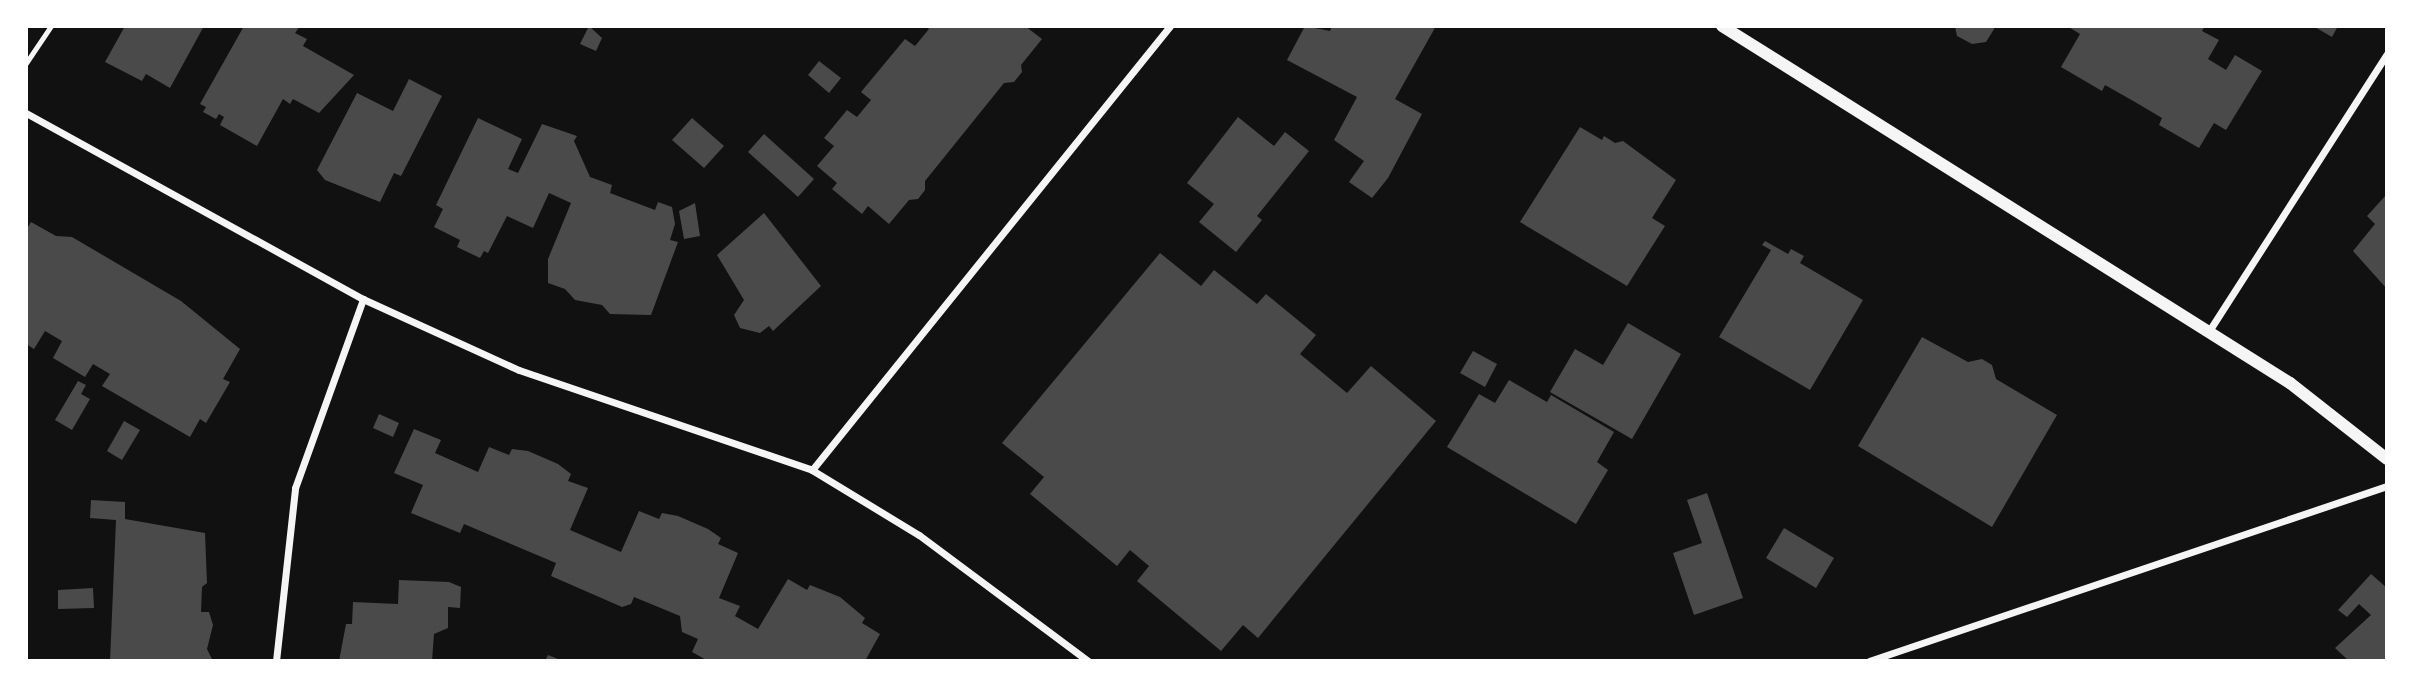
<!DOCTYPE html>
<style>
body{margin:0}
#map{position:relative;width:2413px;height:687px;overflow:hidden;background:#111;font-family:Lato,sans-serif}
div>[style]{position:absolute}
.building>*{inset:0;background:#4a4a4a}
.service>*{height:5px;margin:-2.5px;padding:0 2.5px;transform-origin:2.5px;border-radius:2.5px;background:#f5f5f5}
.minor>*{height:7px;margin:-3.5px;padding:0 3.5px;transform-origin:3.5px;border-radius:3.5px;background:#f5f5f5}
.tertiary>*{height:12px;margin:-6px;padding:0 6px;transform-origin:6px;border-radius:6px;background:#f5f5f5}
span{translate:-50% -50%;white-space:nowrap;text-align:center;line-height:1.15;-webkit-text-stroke:7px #fff;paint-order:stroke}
.frame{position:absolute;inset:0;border:28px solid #fff;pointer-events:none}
</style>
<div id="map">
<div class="building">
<i style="clip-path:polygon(125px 26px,204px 26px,170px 88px,146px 74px,142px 81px,105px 62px)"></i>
<i style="clip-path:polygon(244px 26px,300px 26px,295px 33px,307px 39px,303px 46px,354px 75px,319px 113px,293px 99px,290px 104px,283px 99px,257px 146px,220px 125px,224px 117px,219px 114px,216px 119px,203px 112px,206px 107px,200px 104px)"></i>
<i style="clip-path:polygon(589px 26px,602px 38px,596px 51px,580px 44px)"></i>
<i style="clip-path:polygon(926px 26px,1025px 26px,1042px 39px,1021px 65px,1022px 72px,1014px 82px,1004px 83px,925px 181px,925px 190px,918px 199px,909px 200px,889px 224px,868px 206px,862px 214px,832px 189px,837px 183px,817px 166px,834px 146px,824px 138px,847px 110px,857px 117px,871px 100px,861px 92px,905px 39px,915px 46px,929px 29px)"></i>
<i style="clip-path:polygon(1305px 26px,1330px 31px,1332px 26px,1436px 26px,1395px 99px,1422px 114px,1388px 178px,1372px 198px,1349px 182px,1364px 161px,1334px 140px,1357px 97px,1287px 60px)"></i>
<i style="clip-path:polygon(1955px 26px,1996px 26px,1986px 42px,1972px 44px,1957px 36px)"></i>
<i style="clip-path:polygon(2067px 26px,2205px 26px,2202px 31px,2219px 40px,2208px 59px,2226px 70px,2235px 55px,2262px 71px,2226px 130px,2214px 123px,2199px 148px,2159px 125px,2162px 118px,2135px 102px,2105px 85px,2102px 91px,2061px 67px,2080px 34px)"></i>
<i style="clip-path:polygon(2313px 26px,2338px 26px,2332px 37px)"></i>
<i style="clip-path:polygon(819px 61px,841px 78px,829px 93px,808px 75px)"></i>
<i style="clip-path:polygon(409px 79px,442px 96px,401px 176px,394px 173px,380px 202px,325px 180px,317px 170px,357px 93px,393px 111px)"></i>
<i style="clip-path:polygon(1238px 117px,1274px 146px,1285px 132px,1309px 151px,1257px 216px,1262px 220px,1236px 252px,1199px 222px,1214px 204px,1187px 183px)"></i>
<i style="clip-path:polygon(478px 118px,522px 139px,508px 169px,518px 173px,542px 124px,577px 136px,574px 141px,590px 177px,612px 185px,610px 193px,655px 210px,658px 202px,672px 207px,675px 224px,670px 240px,678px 242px,651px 315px,610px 314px,602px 305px,575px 300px,565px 289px,548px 283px,548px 259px,571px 203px,549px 193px,533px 228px,507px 216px,488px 253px,484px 251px,480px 258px,457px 247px,460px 240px,434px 227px,443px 209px,436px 205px)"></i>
<i style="clip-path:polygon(692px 118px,724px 146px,704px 168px,672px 140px)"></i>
<i style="clip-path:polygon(1580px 127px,1602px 140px,1604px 136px,1615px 143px,1623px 141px,1676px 180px,1652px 218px,1665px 226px,1627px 286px,1520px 222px)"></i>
<i style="clip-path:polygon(764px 134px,814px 179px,798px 197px,748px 152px)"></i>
<i style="clip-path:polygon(2387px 194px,2387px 289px,2353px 251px,2375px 224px,2367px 216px)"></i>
<i style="clip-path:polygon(695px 203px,700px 236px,684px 239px,679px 211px)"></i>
<i style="clip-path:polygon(764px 213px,821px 286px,773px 331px,769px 326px,760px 333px,740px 328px,734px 315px,744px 300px,717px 255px)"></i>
<i style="clip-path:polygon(31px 222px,56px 236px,72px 237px,181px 301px,240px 349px,223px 379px,230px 382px,206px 423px,200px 419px,190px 437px,102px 386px,110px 374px,93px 364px,85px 377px,53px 358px,62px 341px,45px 331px,34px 349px,26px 344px,26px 230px)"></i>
<i style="clip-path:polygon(1765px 241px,1788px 254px,1791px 249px,1804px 256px,1800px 263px,1863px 300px,1810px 390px,1719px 337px,1771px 250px,1762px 245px)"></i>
<i style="clip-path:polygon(1160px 253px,1201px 286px,1214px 270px,1257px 304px,1266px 294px,1316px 335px,1300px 354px,1347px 393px,1371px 366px,1436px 421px,1258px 638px,1243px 625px,1221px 651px,1137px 581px,1149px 566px,1130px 550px,1117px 566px,1030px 494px,1044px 477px,1002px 443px)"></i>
<i style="clip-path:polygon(1628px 323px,1681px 354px,1632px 439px,1550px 392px,1575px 349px,1603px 365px)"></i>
<i style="clip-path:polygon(1922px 337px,1968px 362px,1982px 359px,1992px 365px,1996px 379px,2057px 415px,1992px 527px,1858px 446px)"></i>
<i style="clip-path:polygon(1473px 351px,1497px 364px,1485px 387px,1460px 373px)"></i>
<i style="clip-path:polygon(1509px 380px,1547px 402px,1551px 395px,1614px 432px,1597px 462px,1608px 470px,1576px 524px,1447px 447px,1479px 394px,1495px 403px)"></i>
<i style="clip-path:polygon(78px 381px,86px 385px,81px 394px,90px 399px,72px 430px,55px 420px)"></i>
<i style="clip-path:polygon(379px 414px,399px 423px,393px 437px,373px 428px)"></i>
<i style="clip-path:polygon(124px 421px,140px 430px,122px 460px,107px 451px)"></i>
<i style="clip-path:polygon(414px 429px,441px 440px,435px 453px,478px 472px,489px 447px,509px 455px,512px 449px,528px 451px,558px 464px,571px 474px,568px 481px,588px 488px,570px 530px,621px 552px,639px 511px,659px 519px,662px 513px,678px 516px,708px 529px,721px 538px,718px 544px,738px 553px,719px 598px,740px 606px,735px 616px,758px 629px,788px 579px,807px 590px,810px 585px,840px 597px,865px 618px,862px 623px,880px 634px,865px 661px,708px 661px,692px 652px,698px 639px,682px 632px,680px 616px,634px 597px,631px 604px,622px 607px,551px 576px,556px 563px,464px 524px,460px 533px,411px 513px,423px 485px,394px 473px)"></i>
<i style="clip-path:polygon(1707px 493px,1743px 598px,1694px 615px,1673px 553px,1702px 543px,1687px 500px)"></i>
<i style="clip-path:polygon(91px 500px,125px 502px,125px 519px,205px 533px,207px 583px,202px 587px,201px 612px,209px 612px,213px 625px,207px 649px,213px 661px,110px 661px,116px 520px,90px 518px)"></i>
<i style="clip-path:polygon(1784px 528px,1834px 558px,1816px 588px,1766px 558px)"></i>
<i style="clip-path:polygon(2371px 574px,2387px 588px,2387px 661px,2349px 661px,2335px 648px,2371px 615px,2359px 604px,2347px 617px,2338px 610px)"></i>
<i style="clip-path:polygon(399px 580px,449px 582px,461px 587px,460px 608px,448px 607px,448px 628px,434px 634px,432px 661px,339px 661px,346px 624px,352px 624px,353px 602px,398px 604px)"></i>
<i style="clip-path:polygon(93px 588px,94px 608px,58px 609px,58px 590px)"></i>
<i style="clip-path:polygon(548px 655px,563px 661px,545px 661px)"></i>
</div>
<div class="service">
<i style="left:26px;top:63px;width:45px;rotate:-56deg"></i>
</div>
<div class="minor">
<i style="left:26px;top:113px;width:385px;rotate:28.9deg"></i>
<i style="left:363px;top:299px;width:171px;rotate:24.5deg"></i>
<i style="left:519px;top:370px;width:310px;rotate:18.8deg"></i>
<i style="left:812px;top:470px;width:125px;rotate:31.3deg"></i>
<i style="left:919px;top:535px;width:211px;rotate:36.7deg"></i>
<i style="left:2209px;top:331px;width:329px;rotate:-57.3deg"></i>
<i style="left:812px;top:470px;width:570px;rotate:-51.12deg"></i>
<i style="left:276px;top:661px;width:174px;rotate:-83.7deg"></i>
<i style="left:295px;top:488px;width:201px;rotate:-70.2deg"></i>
<i style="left:1869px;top:661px;width:547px;rotate:-18.67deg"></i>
</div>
<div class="tertiary">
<i style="left:1722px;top:26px;width:671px;rotate:32.15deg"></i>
<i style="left:2290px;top:383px;width:123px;rotate:38.1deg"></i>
</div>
<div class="frame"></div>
</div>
